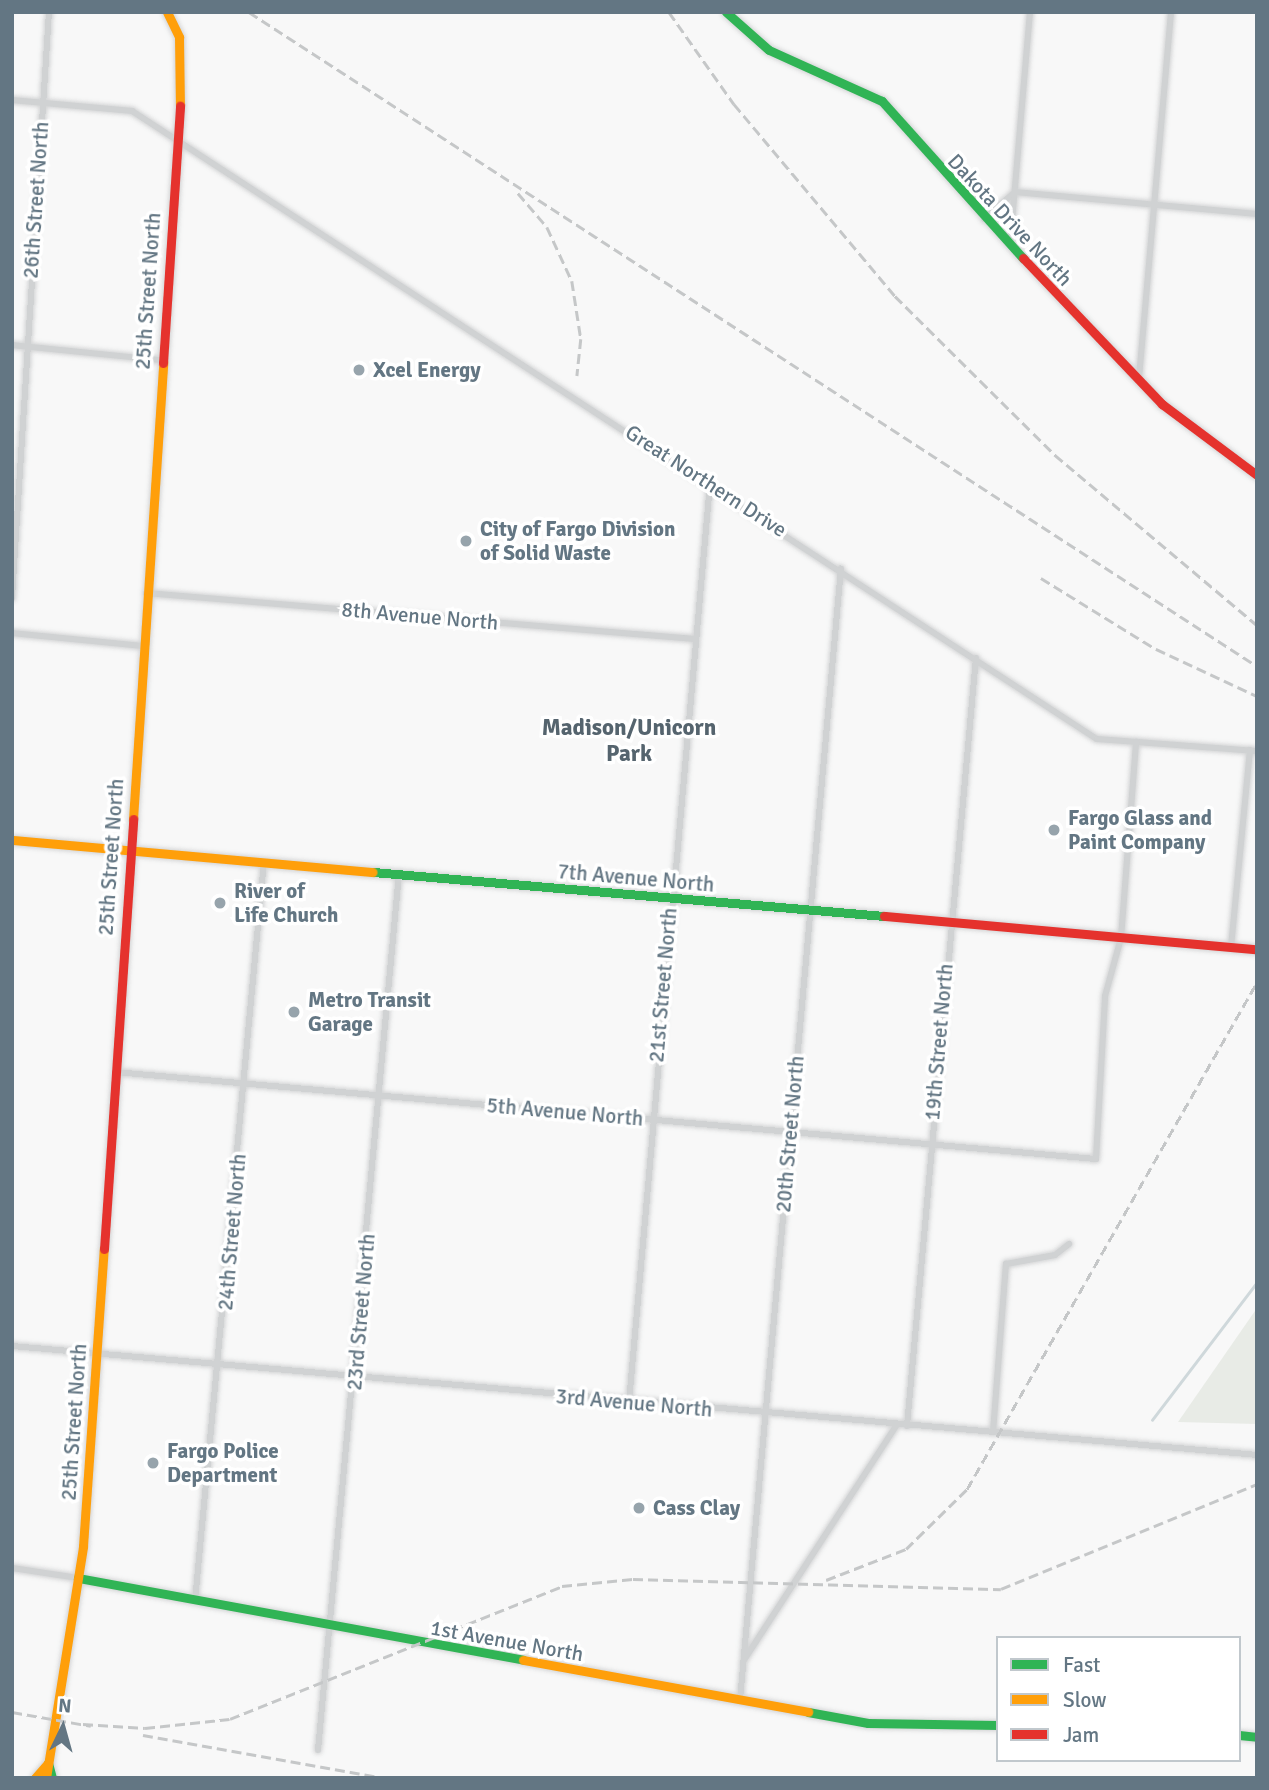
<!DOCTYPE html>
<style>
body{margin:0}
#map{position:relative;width:1269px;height:1790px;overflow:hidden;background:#f8f8f8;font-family:Signika,sans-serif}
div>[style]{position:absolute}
.green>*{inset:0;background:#e8ebe6}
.stream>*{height:2.5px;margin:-1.25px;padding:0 1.25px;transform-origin:1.25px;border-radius:1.25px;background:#cfd8db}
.roads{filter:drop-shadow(0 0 2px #d4d5d6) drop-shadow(0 0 2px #d4d5d6)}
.street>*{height:6px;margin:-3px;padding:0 3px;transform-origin:3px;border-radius:3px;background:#d0d2d3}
.fast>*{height:9px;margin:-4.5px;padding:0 4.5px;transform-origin:4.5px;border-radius:4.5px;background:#30b455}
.slow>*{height:9px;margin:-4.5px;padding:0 4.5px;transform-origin:4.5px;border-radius:4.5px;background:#ff9f0a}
.jam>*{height:9px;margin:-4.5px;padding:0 4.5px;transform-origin:4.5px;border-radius:4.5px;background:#e5322d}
.rail>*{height:2.5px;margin-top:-1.25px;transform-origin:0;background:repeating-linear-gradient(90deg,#c5c7c8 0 10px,transparent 0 15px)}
.dots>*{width:19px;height:19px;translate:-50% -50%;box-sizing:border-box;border:4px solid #fff;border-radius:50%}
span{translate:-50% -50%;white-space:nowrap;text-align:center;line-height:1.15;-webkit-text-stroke:7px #fff;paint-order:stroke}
.street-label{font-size:21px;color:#637683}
.poi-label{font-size:21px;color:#637683;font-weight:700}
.left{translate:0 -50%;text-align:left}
.neighbourhood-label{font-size:23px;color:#55646e;font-weight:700}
.frame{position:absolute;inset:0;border:14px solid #637683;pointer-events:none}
.legend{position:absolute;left:996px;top:1636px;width:245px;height:126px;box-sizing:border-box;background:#fff;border:2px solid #c1c8cd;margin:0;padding:9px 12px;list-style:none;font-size:21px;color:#637683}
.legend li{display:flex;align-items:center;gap:14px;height:35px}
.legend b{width:35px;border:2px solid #c1c8cd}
.north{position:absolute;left:28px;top:1692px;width:70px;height:70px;-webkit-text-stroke:5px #fff;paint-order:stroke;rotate:5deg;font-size:19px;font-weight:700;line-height:28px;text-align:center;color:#637683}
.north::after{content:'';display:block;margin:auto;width:24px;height:32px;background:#637683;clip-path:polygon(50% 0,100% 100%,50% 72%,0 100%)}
</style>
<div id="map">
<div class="green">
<i style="clip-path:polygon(1257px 1308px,1257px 1424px,1178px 1422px)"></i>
</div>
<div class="stream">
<i style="left:1152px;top:1420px;width:173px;rotate:-52.7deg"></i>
</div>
<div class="roads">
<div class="street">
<i style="left:12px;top:100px;width:121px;rotate:5.2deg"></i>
<i style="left:132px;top:111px;width:1151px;rotate:33.06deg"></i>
<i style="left:1097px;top:739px;width:160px;rotate:4.3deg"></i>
<i style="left:984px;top:219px;width:41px;rotate:-41.1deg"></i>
<i style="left:1015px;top:192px;width:243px;rotate:5.2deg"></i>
<i style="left:1010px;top:245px;width:234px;rotate:-85.1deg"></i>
<i style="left:12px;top:345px;width:149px;rotate:5.8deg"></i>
<i style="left:1139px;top:378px;width:367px;rotate:-85deg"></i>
<i style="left:146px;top:593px;width:551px;rotate:4.79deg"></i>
<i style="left:12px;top:598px;width:587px;rotate:-86.39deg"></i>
<i style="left:12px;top:633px;width:131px;rotate:5.7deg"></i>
<i style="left:1231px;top:947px;width:198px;rotate:-84.5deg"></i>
<i style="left:115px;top:1072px;width:985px;rotate:5.07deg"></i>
<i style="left:1096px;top:1159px;width:163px;rotate:-86.8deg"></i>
<i style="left:1105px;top:996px;width:60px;rotate:-74.6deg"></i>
<i style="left:1121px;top:938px;width:197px;rotate:-85.6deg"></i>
<i style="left:12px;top:1346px;width:1250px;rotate:5deg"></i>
<i style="left:629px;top:1402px;width:922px;rotate:-84.96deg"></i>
<i style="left:907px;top:1426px;width:771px;rotate:-84.87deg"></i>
<i style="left:993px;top:1432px;width:169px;rotate:-85.6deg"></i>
<i style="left:1006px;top:1264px;width:50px;rotate:-10.4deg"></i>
<i style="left:1055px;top:1255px;width:18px;rotate:-38deg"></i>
<i style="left:12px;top:1568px;width:67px;rotate:8.6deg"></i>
<i style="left:195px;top:1601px;width:742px;rotate:-84.67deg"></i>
<i style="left:744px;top:1660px;width:279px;rotate:-57deg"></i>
<i style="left:740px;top:1700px;width:1136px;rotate:-84.9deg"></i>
<i style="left:318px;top:1750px;width:880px;rotate:-84.72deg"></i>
</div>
<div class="fast">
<i style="left:726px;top:12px;width:57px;rotate:41.5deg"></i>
<i style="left:769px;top:50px;width:124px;rotate:24.3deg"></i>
<i style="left:882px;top:101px;width:211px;rotate:48.1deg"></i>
<i style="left:373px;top:872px;width:513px;rotate:4.92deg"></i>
<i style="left:78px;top:1578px;width:452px;rotate:10.4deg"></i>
<i style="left:808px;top:1712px;width:61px;rotate:10.4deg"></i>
<i style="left:868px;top:1723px;width:130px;rotate:0.9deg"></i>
<i style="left:1239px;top:1735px;width:18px;rotate:6deg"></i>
<i style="left:48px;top:1763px;width:16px;rotate:75deg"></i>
</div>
<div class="slow">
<i style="left:167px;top:12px;width:28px;rotate:64deg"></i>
<i style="left:179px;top:37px;width:69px;rotate:89.2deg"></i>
<i style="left:133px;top:819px;width:457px;rotate:-86.2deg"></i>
<i style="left:12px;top:840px;width:362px;rotate:5.1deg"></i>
<i style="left:523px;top:1660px;width:290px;rotate:10.3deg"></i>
<i style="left:35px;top:1778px;width:20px;rotate:-49deg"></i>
<i style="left:46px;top:1778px;width:235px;rotate:-80.9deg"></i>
<i style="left:83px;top:1546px;width:298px;rotate:-86deg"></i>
</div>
<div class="jam">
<i style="left:1023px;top:258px;width:202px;rotate:46.4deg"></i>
<i style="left:1162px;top:404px;width:119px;rotate:36.8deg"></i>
<i style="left:163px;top:363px;width:258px;rotate:-86.2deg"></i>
<i style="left:884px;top:916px;width:374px;rotate:5.1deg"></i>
<i style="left:104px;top:1249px;width:431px;rotate:-86.1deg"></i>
</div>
</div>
<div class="rail">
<i style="left:249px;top:12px;width:1202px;rotate:32.98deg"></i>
<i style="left:669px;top:12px;width:113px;rotate:54.8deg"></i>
<i style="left:734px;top:104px;width:251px;rotate:50deg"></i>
<i style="left:895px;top:296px;width:226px;rotate:44.8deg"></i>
<i style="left:1055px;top:455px;width:264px;rotate:40.1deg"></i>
<i style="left:518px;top:193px;width:45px;rotate:49.5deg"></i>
<i style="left:547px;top:227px;width:60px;rotate:65.2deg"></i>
<i style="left:572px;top:281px;width:59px;rotate:81.2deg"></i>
<i style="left:581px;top:339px;width:37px;rotate:96deg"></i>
<i style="left:1041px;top:578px;width:135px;rotate:31.7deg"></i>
<i style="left:1156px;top:649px;width:111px;rotate:25deg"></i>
<i style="left:826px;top:1580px;width:86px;rotate:-21.2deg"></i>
<i style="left:906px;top:1549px;width:86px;rotate:-44.5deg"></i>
<i style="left:967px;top:1489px;width:584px;rotate:-60.23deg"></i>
<i style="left:12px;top:1712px;width:80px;rotate:10deg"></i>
<i style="left:83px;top:1724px;width:62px;rotate:3.7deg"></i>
<i style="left:145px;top:1728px;width:85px;rotate:-6deg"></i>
<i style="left:230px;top:1719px;width:358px;rotate:-21.8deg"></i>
<i style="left:562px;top:1586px;width:71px;rotate:-5.6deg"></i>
<i style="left:633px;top:1579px;width:368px;rotate:1.6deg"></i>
<i style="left:1001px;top:1589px;width:277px;rotate:-22.3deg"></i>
<i style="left:143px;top:1735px;width:245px;rotate:10.1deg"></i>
</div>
<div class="dots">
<i style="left:359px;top:370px;background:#97a4ac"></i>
<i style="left:466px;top:541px;background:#97a4ac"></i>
<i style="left:1054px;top:830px;background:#97a4ac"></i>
<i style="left:220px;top:903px;background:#97a4ac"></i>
<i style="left:294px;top:1012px;background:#97a4ac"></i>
<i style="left:153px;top:1463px;background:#97a4ac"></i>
<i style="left:639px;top:1508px;background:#97a4ac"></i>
</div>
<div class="street-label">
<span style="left:36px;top:200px;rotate:-86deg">26th Street North</span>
<span style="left:1010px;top:220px;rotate:47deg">Dakota Drive North</span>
<span style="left:148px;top:291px;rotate:-86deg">25th Street North</span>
<span style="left:706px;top:481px;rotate:33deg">Great Northern Drive</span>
<span style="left:420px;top:616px;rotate:5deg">8th Avenue North</span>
<span style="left:111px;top:857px;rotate:-86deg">25th Street North</span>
<span style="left:636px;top:878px;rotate:5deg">7th Avenue North</span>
<span style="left:663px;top:985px;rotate:-85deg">21st Street North</span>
<span style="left:939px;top:1042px;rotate:-85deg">19th Street North</span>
<span style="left:565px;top:1112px;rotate:5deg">5th Avenue North</span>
<span style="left:790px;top:1134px;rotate:-85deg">20th Street North</span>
<span style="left:232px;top:1232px;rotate:-85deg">24th Street North</span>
<span style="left:361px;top:1312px;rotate:-85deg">23rd Street North</span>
<span style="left:634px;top:1403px;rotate:5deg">3rd Avenue North</span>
<span style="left:74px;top:1422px;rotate:-86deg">25th Street North</span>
<span style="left:507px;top:1641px;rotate:10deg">1st Avenue North</span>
</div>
<div class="poi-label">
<span class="left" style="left:373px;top:370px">Xcel Energy</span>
<span class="left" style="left:480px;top:541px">City of Fargo Division<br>of Solid Waste</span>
<span class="left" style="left:1068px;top:830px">Fargo Glass and<br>Paint Company</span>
<span class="left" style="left:234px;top:903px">River of<br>Life Church</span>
<span class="left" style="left:308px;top:1012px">Metro Transit<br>Garage</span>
<span class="left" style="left:167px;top:1463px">Fargo Police<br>Department</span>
<span class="left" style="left:653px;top:1508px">Cass Clay</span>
</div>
<div class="neighbourhood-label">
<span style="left:629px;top:741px">Madison/Unicorn<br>Park</span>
</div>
<div class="frame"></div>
<ul class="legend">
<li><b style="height:9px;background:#30b455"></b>Fast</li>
<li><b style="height:9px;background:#ff9f0a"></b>Slow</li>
<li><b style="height:9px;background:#e5322d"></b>Jam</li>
</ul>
<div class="north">N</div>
</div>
